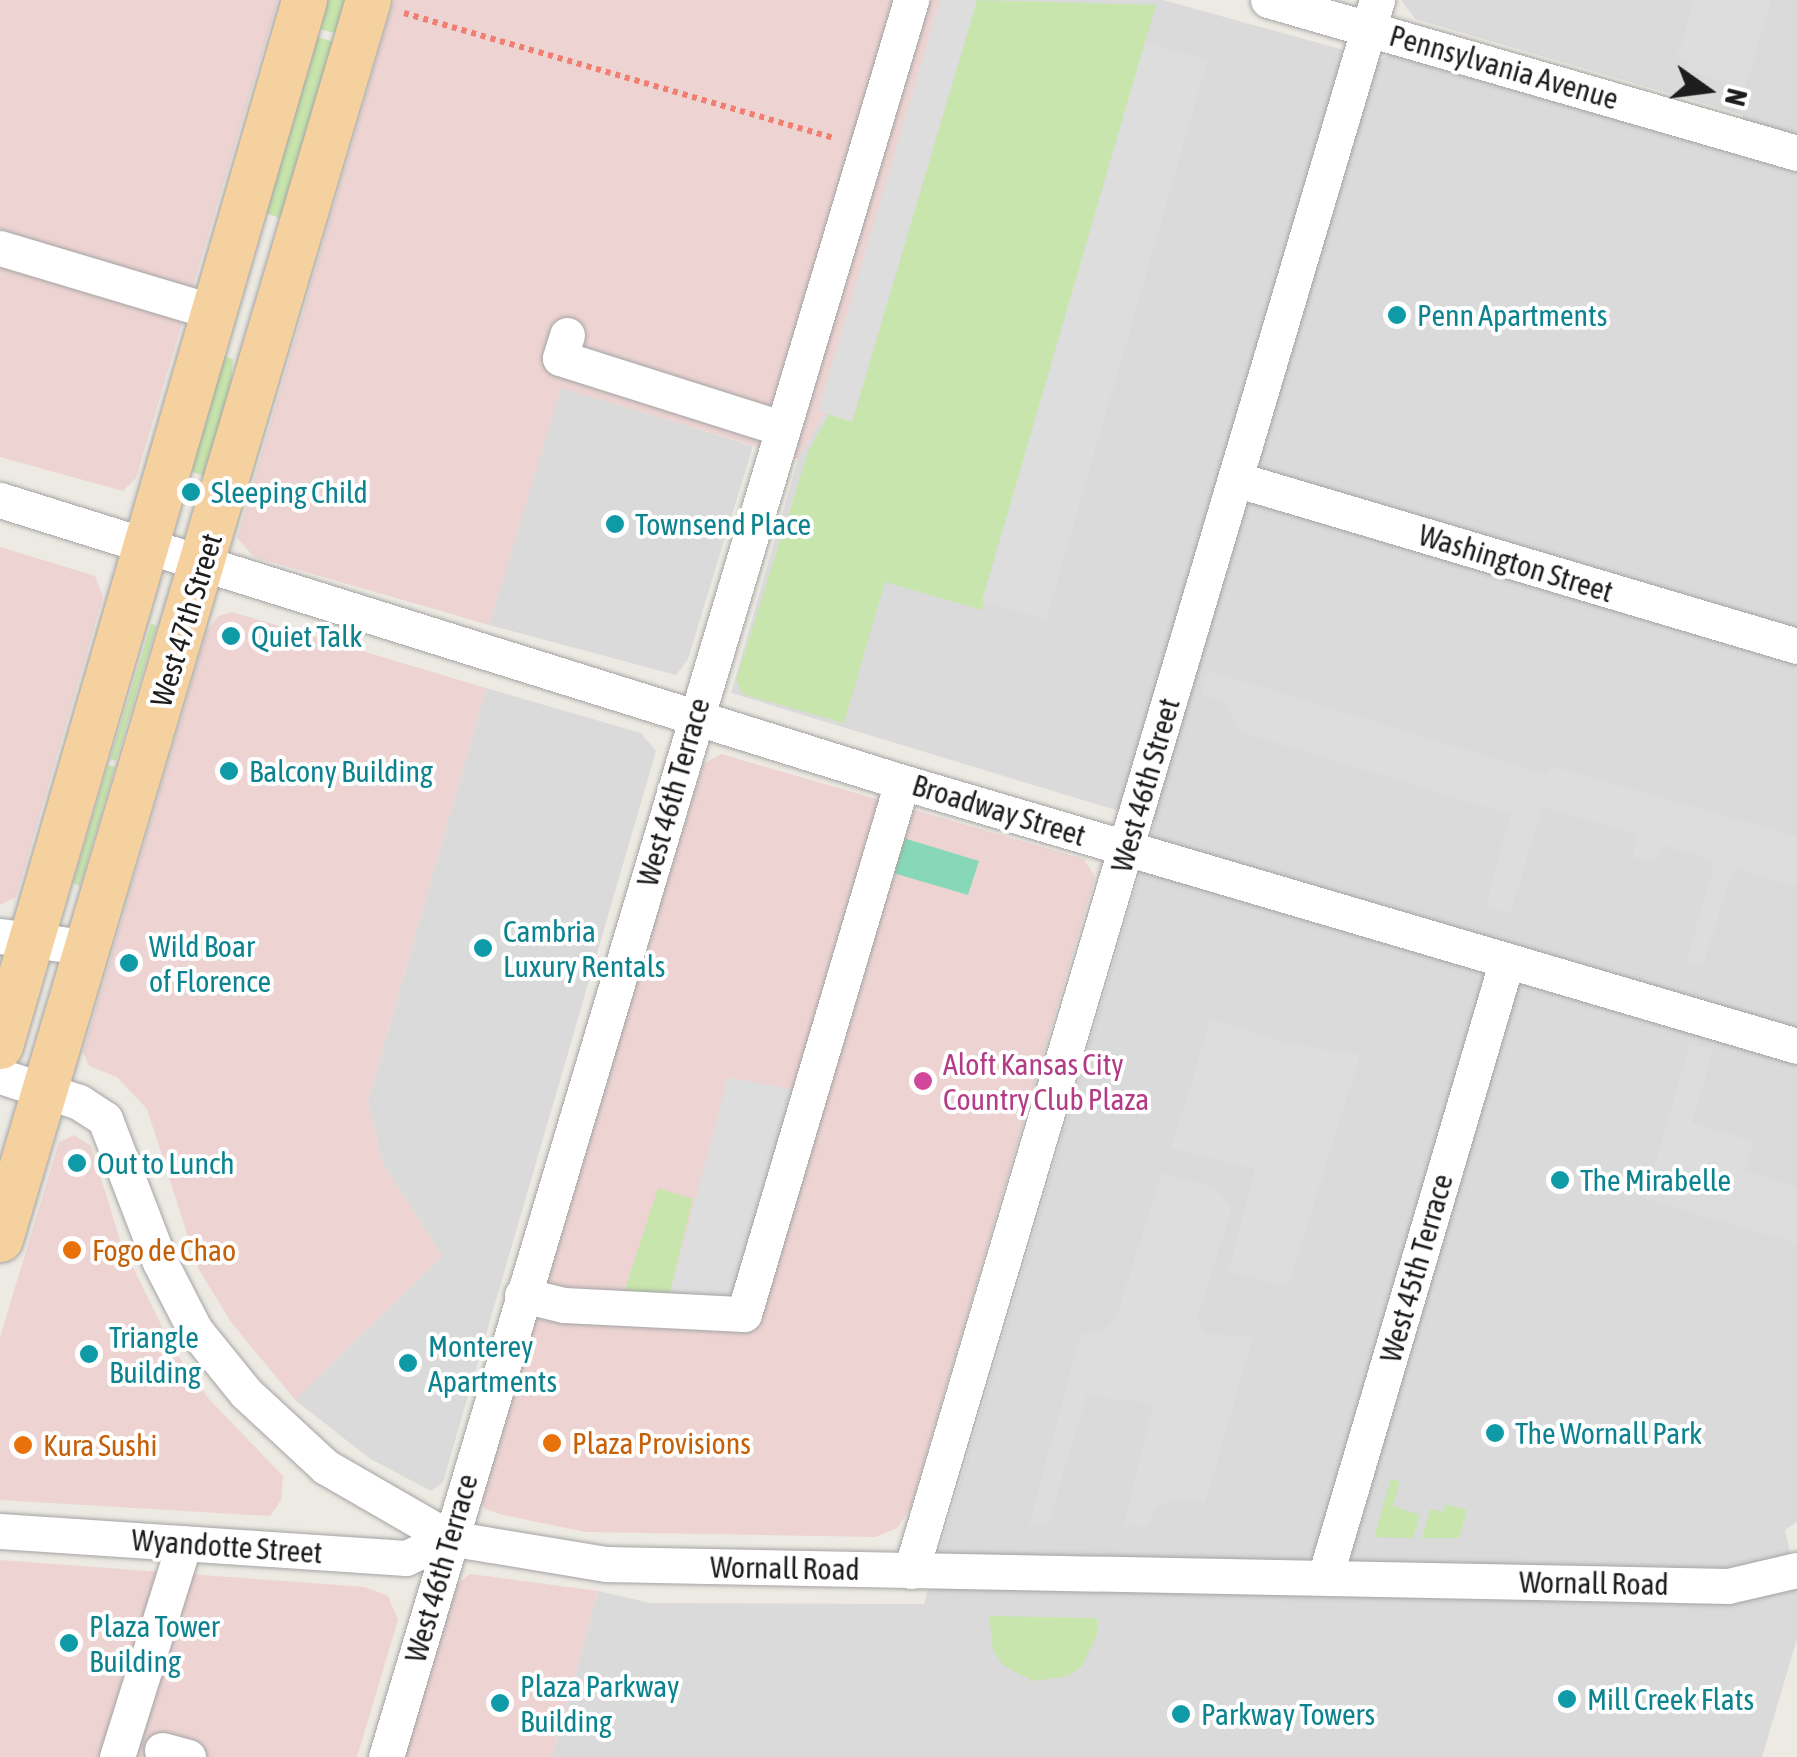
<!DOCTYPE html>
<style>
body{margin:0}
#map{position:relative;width:1797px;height:1757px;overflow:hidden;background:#edeae3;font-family:"Asap Condensed",sans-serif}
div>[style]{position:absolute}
.residential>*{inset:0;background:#dbdada}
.commercial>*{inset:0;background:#edd4d3}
.grass>*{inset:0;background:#c7e5ac}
.pitch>*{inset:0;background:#86d8b9}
.parking>*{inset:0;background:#ddd}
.path>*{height:6px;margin-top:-3px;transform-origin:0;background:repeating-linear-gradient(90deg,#f07f71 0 5px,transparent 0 10px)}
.roads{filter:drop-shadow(0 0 2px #a4a4a4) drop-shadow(0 0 2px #a4a4a4)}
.minor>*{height:35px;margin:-17.5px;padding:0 17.5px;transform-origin:17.5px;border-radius:17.5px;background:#fff}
.major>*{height:45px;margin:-22.5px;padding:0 22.5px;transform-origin:22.5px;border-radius:22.5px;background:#f6d1a0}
.dots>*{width:28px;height:28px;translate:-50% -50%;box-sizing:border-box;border:5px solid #fff;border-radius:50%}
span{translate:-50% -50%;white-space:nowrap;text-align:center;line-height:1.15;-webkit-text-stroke:8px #fff;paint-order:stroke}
.street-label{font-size:30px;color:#1d1d1d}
.culture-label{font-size:30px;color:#0d838f}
.left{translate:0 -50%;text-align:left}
.hotel-label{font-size:30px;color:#b23c85}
.food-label{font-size:30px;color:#c56008}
.north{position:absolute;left:1657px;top:40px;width:100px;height:100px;-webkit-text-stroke:8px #fff;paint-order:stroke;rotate:104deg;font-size:28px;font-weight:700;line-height:40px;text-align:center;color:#1d1d1d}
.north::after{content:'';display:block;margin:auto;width:35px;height:45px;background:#1d1d1d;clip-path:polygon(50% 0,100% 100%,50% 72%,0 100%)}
</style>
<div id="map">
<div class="residential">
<i style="clip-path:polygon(977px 0,1163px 0,1380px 60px,1393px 53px,1734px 150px,1743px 115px,1415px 19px,1401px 0,1797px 0,1797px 1522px,1785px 1530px,1797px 1586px,1797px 1639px,1762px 1757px,552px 1757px,598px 1591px,650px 1603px,924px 1604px,1155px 822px,731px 693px,798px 459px,824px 413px,851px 421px)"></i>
<i style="clip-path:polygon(561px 387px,753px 446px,688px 659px,676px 675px,489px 625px)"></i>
<i style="clip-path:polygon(486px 688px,641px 733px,656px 751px,443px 1482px,431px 1491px,369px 1458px,295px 1400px,442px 1256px,382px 1162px,368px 1100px)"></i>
</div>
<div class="commercial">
<i style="clip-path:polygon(0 0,278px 0,136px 478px,123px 491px,0 457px)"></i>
<i style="clip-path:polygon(394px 0,977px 0,852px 422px,824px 413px,798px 459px,561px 388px,489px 625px,254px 557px,237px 538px)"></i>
<i style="clip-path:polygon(0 547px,95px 576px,103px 597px,16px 897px,0 905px)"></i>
<i style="clip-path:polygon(232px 612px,486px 688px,368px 1100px,382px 1162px,442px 1256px,295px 1400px,231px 1322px,198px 1268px,147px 1109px,117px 1077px,89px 1066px,83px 1052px,207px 631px,218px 616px)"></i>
<i style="clip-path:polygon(721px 754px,1084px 859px,1095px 877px,911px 1507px,897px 1528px,876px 1537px,586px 1532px,503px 1515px,485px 1509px,479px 1497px,703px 764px)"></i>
<i style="clip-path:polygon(74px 1135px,91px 1146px,121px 1243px,173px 1349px,209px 1399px,283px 1476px,281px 1500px,270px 1516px,0 1500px,0 1337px,59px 1142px)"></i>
<i style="clip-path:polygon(0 1560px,365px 1587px,388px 1596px,398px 1620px,357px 1757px,0 1757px)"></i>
<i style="clip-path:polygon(470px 1574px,598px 1591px,552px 1757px,405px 1757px,454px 1587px)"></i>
</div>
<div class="grass">
<i style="clip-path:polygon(328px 0,344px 0,342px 35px,320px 29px)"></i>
<i style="clip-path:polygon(977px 0,1156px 5px,982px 610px,885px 582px,844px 723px,743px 694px,736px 680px,809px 450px,829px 414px,852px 421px)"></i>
<i style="clip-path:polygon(317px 37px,341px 44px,280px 218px,265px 213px)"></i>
<i style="clip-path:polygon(223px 356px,233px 359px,231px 387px,204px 476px,190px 471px)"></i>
<i style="clip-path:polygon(151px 624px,157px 625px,116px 761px,110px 759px)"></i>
<i style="clip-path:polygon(108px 765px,115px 767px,80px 886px,73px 883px)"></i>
<i style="clip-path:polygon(658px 1188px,693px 1199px,667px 1304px,621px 1302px)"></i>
<i style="clip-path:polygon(1391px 1479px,1400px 1482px,1393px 1506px,1420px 1515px,1413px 1538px,1374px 1537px)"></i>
<i style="clip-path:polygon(1446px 1504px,1467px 1510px,1459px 1538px,1422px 1538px,1430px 1509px,1443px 1512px)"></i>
<i style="clip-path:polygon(989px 1616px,1097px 1618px,1097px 1635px,1082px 1666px,1068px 1676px,1033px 1681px,1003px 1665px,993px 1650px)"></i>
</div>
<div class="pitch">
<i style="clip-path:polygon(900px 837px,979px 861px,968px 895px,890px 872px)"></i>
</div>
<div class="parking">
<i style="clip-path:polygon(940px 0,977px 0,852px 422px,818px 411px)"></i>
<i style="clip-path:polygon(1694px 0,1771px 0,1745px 88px,1687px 70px,1687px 61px,1677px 58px)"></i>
<i style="clip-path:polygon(1145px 42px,1208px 60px,1046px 620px,982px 601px)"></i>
<i style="clip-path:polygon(1209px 671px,1548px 775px,1552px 766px,1797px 837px,1797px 886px,1734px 868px,1702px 967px,1686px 963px,1715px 861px,1662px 845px,1656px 862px,1632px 857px,1638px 835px,1543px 807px,1510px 913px,1485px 907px,1511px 815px,1241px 732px,1222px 700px,1201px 695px)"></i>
<i style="clip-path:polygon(1211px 1019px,1285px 1043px,1360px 1055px,1288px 1287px,1228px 1272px,1255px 1169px,1171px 1148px)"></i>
<i style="clip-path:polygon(1690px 1044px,1713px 1050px,1692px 1123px,1753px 1141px,1745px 1171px,1797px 1187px,1797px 1243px,1645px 1199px)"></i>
<i style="clip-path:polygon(728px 1077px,798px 1091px,736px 1307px,667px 1304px)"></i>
<i style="clip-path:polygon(1162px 1173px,1216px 1188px,1232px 1208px,1197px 1319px,1206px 1334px,1253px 1336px,1205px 1503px,1176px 1500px,1158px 1507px,1146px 1527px,1124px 1525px,1153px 1403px,1086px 1396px,1048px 1526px,1029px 1525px,1081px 1334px,1105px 1331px,1117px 1315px)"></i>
</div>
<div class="path">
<i style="left:404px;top:13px;width:449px;rotate:16.2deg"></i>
</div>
<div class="roads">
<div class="minor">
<i style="left:1268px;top:0;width:551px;rotate:16.13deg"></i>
<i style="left:0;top:248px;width:222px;rotate:16.7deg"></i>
<i style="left:567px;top:335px;width:24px;rotate:107deg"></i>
<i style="left:560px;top:358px;width:232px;rotate:17.6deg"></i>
<i style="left:1235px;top:479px;width:586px;rotate:16.55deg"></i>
<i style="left:0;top:500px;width:945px;rotate:17.36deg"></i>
<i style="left:902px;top:782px;width:933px;rotate:16.43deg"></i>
<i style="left:0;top:936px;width:86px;rotate:7.4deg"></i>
<i style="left:0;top:1076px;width:83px;rotate:18.2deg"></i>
<i style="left:79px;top:1102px;width:31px;rotate:33deg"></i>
<i style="left:105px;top:1119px;width:153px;rotate:69deg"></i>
<i style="left:160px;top:1262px;width:76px;rotate:62.8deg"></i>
<i style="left:195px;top:1330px;width:81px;rotate:51deg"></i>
<i style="left:246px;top:1393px;width:109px;rotate:42.8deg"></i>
<i style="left:326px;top:1467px;width:142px;rotate:30deg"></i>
<i style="left:449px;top:1538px;width:159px;rotate:9.4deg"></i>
<i style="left:606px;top:1564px;width:1122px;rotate:1.12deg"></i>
<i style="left:1728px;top:1586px;width:71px;rotate:-13.1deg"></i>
<i style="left:522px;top:1295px;width:43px;rotate:13.4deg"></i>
<i style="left:564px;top:1305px;width:180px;rotate:2.9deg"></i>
<i style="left:744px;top:1314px;width:555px;rotate:-73.46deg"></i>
<i style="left:0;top:1531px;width:407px;rotate:3.8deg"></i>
<i style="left:406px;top:1558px;width:47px;rotate:-24.9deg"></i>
<i style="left:911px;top:1571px;width:1639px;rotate:-73.48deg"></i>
<i style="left:1325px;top:1577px;width:643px;rotate:-73.57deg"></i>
<i style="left:162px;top:1750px;width:27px;rotate:15deg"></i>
<i style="left:117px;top:1757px;width:224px;rotate:-72.6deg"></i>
<i style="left:386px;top:1757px;width:1834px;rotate:-73.36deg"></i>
</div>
<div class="major">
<i style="left:0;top:1046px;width:1089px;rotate:-73.79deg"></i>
<i style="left:0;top:1239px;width:1292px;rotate:-73.46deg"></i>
</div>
</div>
<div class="dots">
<i style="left:1397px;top:315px;background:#0f9aa8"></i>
<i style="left:191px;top:492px;background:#0f9aa8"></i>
<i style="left:615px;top:524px;background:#0f9aa8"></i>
<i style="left:231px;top:636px;background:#0f9aa8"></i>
<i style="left:229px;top:771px;background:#0f9aa8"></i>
<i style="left:483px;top:948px;background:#0f9aa8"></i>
<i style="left:129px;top:963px;background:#0f9aa8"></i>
<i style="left:923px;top:1081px;background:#d1479c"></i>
<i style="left:77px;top:1163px;background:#0f9aa8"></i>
<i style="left:1560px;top:1180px;background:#0f9aa8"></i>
<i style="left:72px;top:1250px;background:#e8710a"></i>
<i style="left:89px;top:1354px;background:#0f9aa8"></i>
<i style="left:408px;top:1363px;background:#0f9aa8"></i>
<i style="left:1495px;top:1433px;background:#0f9aa8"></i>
<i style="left:552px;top:1443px;background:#e8710a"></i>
<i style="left:23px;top:1445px;background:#e8710a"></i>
<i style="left:69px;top:1643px;background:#0f9aa8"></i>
<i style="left:1567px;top:1699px;background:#0f9aa8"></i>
<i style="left:500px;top:1703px;background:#0f9aa8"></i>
<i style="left:1181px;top:1714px;background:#0f9aa8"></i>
</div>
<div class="street-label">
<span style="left:1504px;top:67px;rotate:16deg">Pennsylvania Avenue</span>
<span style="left:1516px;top:563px;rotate:17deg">Washington Street</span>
<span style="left:186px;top:620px;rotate:-73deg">West 47th Street</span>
<span style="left:1145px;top:785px;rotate:-74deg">West 46th Street</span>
<span style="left:673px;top:792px;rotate:-74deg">West 46th Terrace</span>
<span style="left:999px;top:810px;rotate:17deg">Broadway Street</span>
<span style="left:1416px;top:1268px;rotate:-74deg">West 45th Terrace</span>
<span style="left:227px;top:1546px;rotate:4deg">Wyandotte Street</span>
<span style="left:441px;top:1568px;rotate:-74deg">West 46th Terrace</span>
<span style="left:785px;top:1568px;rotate:1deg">Wornall Road</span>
<span style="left:1594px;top:1583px;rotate:1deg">Wornall Road</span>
</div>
<div class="culture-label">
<span class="left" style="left:1417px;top:315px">Penn Apartments</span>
<span class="left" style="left:211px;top:492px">Sleeping Child</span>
<span class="left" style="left:635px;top:524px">Townsend Place</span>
<span class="left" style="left:251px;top:636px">Quiet Talk</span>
<span class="left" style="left:249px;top:771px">Balcony Building</span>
<span class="left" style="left:503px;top:948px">Cambria<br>Luxury Rentals</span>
<span class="left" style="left:149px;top:963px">Wild Boar<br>of Florence</span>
<span class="left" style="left:97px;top:1163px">Out to Lunch</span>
<span class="left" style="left:1580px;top:1180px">The Mirabelle</span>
<span class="left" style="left:109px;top:1354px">Triangle<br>Building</span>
<span class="left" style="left:428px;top:1363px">Monterey<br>Apartments</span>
<span class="left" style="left:1515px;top:1433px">The Wornall Park</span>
<span class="left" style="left:89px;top:1643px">Plaza Tower<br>Building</span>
<span class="left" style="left:520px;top:1703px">Plaza Parkway<br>Building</span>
<span class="left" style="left:1587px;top:1699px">Mill Creek Flats</span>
<span class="left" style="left:1201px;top:1714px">Parkway Towers</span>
</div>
<div class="hotel-label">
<span class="left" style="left:943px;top:1081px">Aloft Kansas City<br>Country Club Plaza</span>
</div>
<div class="food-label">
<span class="left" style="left:92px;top:1250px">Fogo de Chao</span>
<span class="left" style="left:572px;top:1443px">Plaza Provisions</span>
<span class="left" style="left:43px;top:1445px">Kura Sushi</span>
</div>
<div class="north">N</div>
</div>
